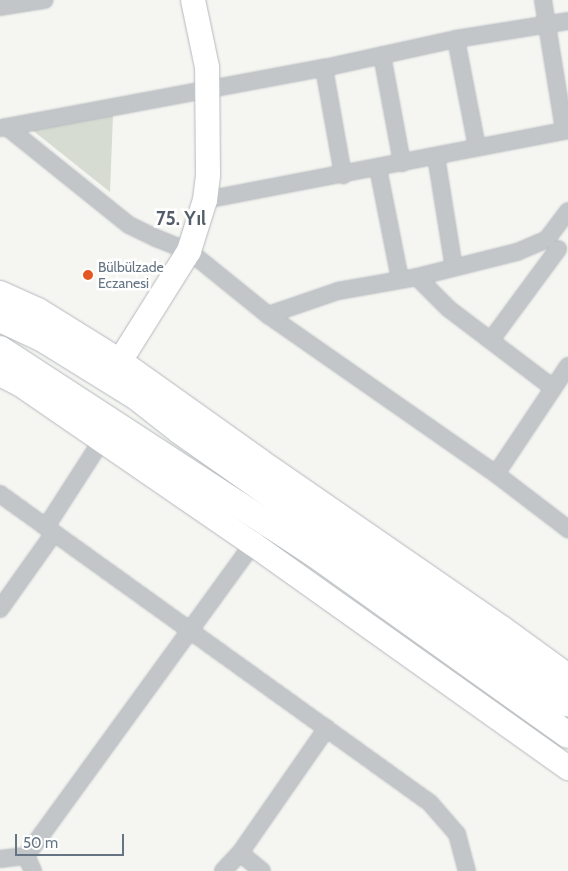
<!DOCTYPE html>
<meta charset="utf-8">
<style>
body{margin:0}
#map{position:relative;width:568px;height:871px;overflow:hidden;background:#f5f5f1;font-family:Cabin,sans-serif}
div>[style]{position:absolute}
.green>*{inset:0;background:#d6dcd2}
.roads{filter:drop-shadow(0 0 1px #b4b9be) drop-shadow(0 0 1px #b4b9be)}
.street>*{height:16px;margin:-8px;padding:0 8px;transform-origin:8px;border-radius:8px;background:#c2c6c9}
.secondary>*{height:24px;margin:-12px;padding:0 12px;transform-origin:12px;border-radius:12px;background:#fff}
.primary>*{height:26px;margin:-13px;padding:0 13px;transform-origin:13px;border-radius:13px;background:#fff}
.dots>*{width:14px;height:14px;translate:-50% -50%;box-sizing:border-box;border:2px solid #fff;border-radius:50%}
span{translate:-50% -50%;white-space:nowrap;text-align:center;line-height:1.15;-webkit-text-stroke:5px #fff;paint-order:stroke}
.poi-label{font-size:14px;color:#647483}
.left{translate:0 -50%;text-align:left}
.district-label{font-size:19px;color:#525d68;font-weight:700}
.scale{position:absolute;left:15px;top:834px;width:109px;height:22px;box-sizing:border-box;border:2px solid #647483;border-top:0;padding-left:6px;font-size:15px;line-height:18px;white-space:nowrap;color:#647483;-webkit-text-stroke:4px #fff;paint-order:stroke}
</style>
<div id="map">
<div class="green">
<i style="clip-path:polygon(113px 115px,110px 192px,31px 129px)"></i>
</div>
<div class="roads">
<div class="street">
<i style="left:543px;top:0;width:132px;rotate:80.8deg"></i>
<i style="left:0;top:7px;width:45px;rotate:-9deg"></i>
<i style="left:456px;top:39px;width:110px;rotate:79deg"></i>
<i style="left:382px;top:55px;width:110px;rotate:79.5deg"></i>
<i style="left:324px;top:68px;width:109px;rotate:79.9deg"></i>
<i style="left:7px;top:127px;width:156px;rotate:38.8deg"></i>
<i style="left:129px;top:225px;width:30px;rotate:26deg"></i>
<i style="left:156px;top:238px;width:35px;rotate:22deg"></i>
<i style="left:189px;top:251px;width:102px;rotate:39deg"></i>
<i style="left:268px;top:315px;width:278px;rotate:34.9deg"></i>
<i style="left:496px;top:474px;width:91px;rotate:37.4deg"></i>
<i style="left:2px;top:128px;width:328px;rotate:-10.6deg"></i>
<i style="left:324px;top:68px;width:135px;rotate:-12.4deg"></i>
<i style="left:456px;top:39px;width:113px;rotate:-9.1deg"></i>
<i style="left:436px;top:156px;width:113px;rotate:80.9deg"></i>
<i style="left:378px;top:168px;width:113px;rotate:78.8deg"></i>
<i style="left:205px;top:200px;width:370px;rotate:-10.9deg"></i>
<i style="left:417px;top:277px;width:45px;rotate:45deg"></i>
<i style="left:449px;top:309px;width:131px;rotate:37.2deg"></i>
<i style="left:268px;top:315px;width:74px;rotate:-18.9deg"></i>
<i style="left:338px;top:291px;width:80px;rotate:-10deg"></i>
<i style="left:417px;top:277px;width:103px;rotate:-14deg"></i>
<i style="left:517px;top:252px;width:33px;rotate:-23deg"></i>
<i style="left:547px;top:239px;width:35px;rotate:-53deg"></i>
<i style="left:491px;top:340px;width:113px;rotate:-53.6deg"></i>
<i style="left:496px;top:474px;width:130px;rotate:-56.3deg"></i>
<i style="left:0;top:494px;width:530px;rotate:35.7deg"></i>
<i style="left:430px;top:803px;width:41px;rotate:48.9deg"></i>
<i style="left:457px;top:834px;width:38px;rotate:75deg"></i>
<i style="left:46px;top:527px;width:103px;rotate:-57.2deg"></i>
<i style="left:0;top:609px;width:93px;rotate:-54.6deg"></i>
<i style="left:240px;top:853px;width:28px;rotate:39deg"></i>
<i style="left:26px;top:856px;width:17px;rotate:65deg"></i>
<i style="left:0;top:859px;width:26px;rotate:-7deg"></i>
<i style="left:26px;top:856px;width:386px;rotate:-54deg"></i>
<i style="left:223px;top:871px;width:25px;rotate:-47deg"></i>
<i style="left:240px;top:853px;width:152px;rotate:-55.2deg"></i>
</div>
<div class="secondary">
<i style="left:0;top:293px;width:42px;rotate:24.1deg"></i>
<i style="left:38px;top:310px;width:97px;rotate:31.9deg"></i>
<i style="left:120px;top:361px;width:172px;rotate:35.5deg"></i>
<i style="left:260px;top:461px;width:294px;rotate:34.6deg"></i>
<i style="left:502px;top:628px;width:82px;rotate:36deg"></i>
<i style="left:120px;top:361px;width:130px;rotate:-57.9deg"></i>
<i style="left:189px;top:251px;width:53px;rotate:-72.6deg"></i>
<i style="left:205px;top:200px;width:25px;rotate:-83deg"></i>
<i style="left:208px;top:175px;width:108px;rotate:-90.5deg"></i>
<i style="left:207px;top:67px;width:68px;rotate:-101.8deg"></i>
<i style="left:0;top:374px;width:22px;rotate:27deg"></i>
<i style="left:20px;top:384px;width:283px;rotate:34.5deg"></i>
<i style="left:253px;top:544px;width:387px;rotate:35.4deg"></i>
</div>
<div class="primary">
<i style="left:0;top:319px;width:47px;rotate:24.9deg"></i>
<i style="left:43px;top:339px;width:112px;rotate:31.8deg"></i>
<i style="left:138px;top:398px;width:53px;rotate:38.2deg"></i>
<i style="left:180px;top:431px;width:474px;rotate:35.1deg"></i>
<i style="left:0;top:349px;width:374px;rotate:33.1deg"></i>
<i style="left:313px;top:553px;width:313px;rotate:35.5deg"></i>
</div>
</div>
<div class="dots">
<i style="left:88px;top:275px;background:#e55722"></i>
</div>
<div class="poi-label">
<span class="left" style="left:98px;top:275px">Bülbülzade<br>Eczanesi</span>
</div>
<div class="district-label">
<span style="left:181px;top:219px">75. Yıl</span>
</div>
<div class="scale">50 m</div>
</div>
